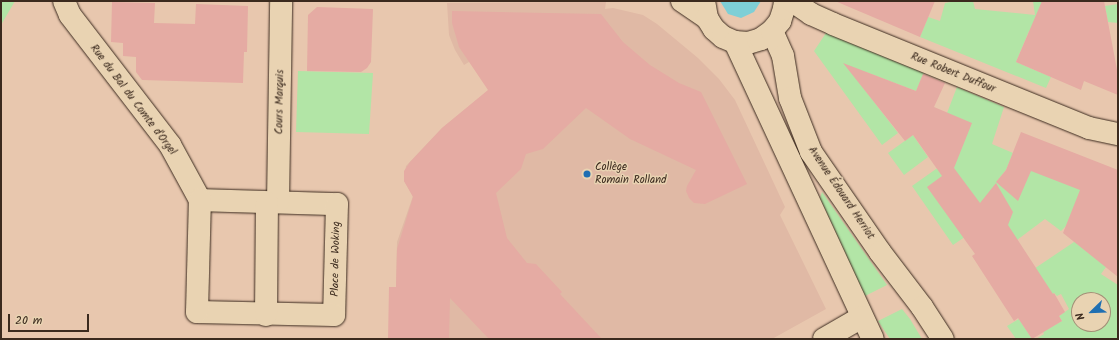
<!DOCTYPE html>
<meta charset="utf-8">
<style>
body{margin:0}
#map{position:relative;width:1119px;height:340px;overflow:hidden;background:#e8c7ae;font-family:Kalam,sans-serif}
div>[style]{position:absolute}
.built>*{inset:0;background:#e0b9a5}
.green>*{inset:0;background:#b2e5a6}
.water>*{inset:0;background:#7ecfd6}
.building>*{inset:0;background:#e5aba3}
.roads{filter:drop-shadow(0 0 1px #3b2a1e) drop-shadow(0 0 1px #3b2a1e)}
.minor>*{height:22px;margin:-11px;padding:0 11px;transform-origin:11px;border-radius:11px;background:#e9d3b2}
.dots>*{width:11px;height:11px;translate:-50% -50%;box-sizing:border-box;border:2px solid #e9d3b2;border-radius:50%}
span{translate:-50% -50%;white-space:nowrap;text-align:center;line-height:1.15;-webkit-text-stroke:3px #e9d3b2;paint-order:stroke}
.street-label{font-size:11px;color:#3b2a1e}
.poi-label{font-size:11px;color:#3b2a1e}
.left{translate:0 -50%;text-align:left}
.frame{position:absolute;inset:0;border:2px solid #3b2a1e;pointer-events:none}
.north{position:absolute;left:1071px;top:292px;width:40px;height:40px;box-sizing:border-box;background:#e9d3b2;border:1px solid #a38f77;border-radius:50%;rotate:247deg;font-size:11px;font-weight:700;line-height:16px;text-align:center;color:#3b2a1e}
.north::after{content:'';display:block;margin:auto;width:14px;height:18px;background:#1f6fb2;clip-path:polygon(50% 0,100% 100%,50% 72%,0 100%)}
.scale{position:absolute;left:8px;top:314px;width:81px;height:18px;box-sizing:border-box;border:2px solid #3b2a1e;border-top:0;padding-left:5px;font-size:12px;line-height:14px;white-space:nowrap;color:#3b2a1e;-webkit-text-stroke:3px #e9d3b2;paint-order:stroke}
</style>
<div id="map">
<div class="built">
<i style="clip-path:polygon(606px 2px,605px 9px,613px 8px,643px 15px,657px 24px,698px 58px,719px 79px,735px 100px,785px 207px,780px 215px,826px 309px,772px 339px,389px 339px,389px 287px,396px 287px,397px 242px,413px 196px,404px 181px,406px 166px,442px 128px,532px 55px,495px 46px,464px 65px,455px 50px,449px 35px,447px 3px)"></i>
</div>
<div class="green">
<i style="clip-path:polygon(1px 1px,15px 1px,1px 25px)"></i>
<i style="clip-path:polygon(957px 1px,973px 1px,975px 9px,1035px 15px,1033px 1px,1068px 1px,1049px 39px,1029px 31px,1016px 62px,1051px 77px,1046px 88px,920px 37px,928px 17px,940px 21px,945px 3px)"></i>
<i style="clip-path:polygon(1118px 4px,1118px 23px,1108px 22px,1105px 6px)"></i>
<i style="clip-path:polygon(826px 33px,924px 73px,916px 91px,866px 72px,858px 81px,898px 133px,882px 145px,814px 51px)"></i>
<i style="clip-path:polygon(298px 71px,373px 73px,369px 134px,296px 132px)"></i>
<i style="clip-path:polygon(evenodd,957px 87px,1004px 107px,992px 144px,1013px 153px,1006px 170px,997px 181px,1032px 169px,1081px 189px,1106px 267px,1101px 274px,1118px 285px,1118px 339px,1036px 339px,1044px 334px,1041px 327px,1050px 321px,1053px 326px,1062px 321px,1059px 316px,1069px 309px,1061px 294px,1057px 296px,1054px 293px,1050px 296px,1010px 285px,1074px 242px,1066px 226px,1061px 231px,1045px 219px,1017px 240px,997px 215px,953px 245px,912px 186px,960px 152px,947px 113px,957px 87px,1079px 300px,1103px 300px,1103px 324px,1079px 324px,1079px 300px)"></i>
<i style="clip-path:polygon(913px 135px,928px 157px,904px 175px,888px 153px)"></i>
<i style="clip-path:polygon(822px 192px,887px 285px,865px 296px,820px 198px)"></i>
<i style="clip-path:polygon(902px 309px,910px 319px,922px 339px,890px 339px,878px 321px)"></i>
<i style="clip-path:polygon(1019px 319px,1032px 339px,1016px 339px,1007px 326px)"></i>
</div>
<div class="water">
<i style="clip-path:polygon(720px 1px,761px 1px,754px 12px,741px 18px,728px 14px)"></i>
</div>
<div class="building">
<i style="clip-path:polygon(835px 1px,935px 1px,920px 37px)"></i>
<i style="clip-path:polygon(1042px 1px,1104px 1px,1118px 75px,1118px 95px,1084px 81px,1081px 90px,1016px 62px)"></i>
<i style="clip-path:polygon(112px 2px,155px 3px,154px 23px,195px 24px,196px 4px,248px 6px,247px 52px,244px 52px,243px 83px,142px 80px,136px 72px,136px 57px,123px 56px,123px 43px,111px 42px)"></i>
<i style="clip-path:polygon(317px 7px,373px 9px,371px 62px,367px 68px,361px 72px,307px 71px,308px 15px)"></i>
<i style="clip-path:polygon(452px 11px,601px 14px,623px 42px,650px 65px,679px 83px,701px 92px,747px 184px,705px 204px,694px 203px,689px 198px,686px 191px,687px 186px,696px 170px,630px 139px,586px 108px,543px 149px,526px 154px,521px 169px,496px 193px,507px 238px,527px 263px,536px 264px,562px 292px,560px 294px,602px 339px,489px 339px,450px 298px,449px 339px,388px 339px,389px 287px,396px 287px,397px 249px,413px 197px,404px 181px,404px 171px,410px 162px,442px 128px,488px 90px,459px 47px,452px 23px)"></i>
<i style="clip-path:polygon(843px 63px,916px 91px,923px 74px,945px 83px,934px 107px,972px 123px,954px 168px,980px 203px,996px 183px,1013px 212px,1008px 225px,1053px 294px,1054px 293px,1065px 312px,1059px 316px,1062px 321px,1032px 339px,1018px 318px,1014px 321px,972px 256px,975px 254px,927px 187px,942px 176px,913px 135px,905px 141px)"></i>
<i style="clip-path:polygon(1021px 132px,1118px 170px,1118px 277px,1063px 233px,1080px 190px,1031px 171px,1018px 201px,996px 182px,1006px 170px)"></i>
</div>
<div class="roads">
<div class="minor">
<i style="left:64px;top:1px;width:15px;rotate:67deg"></i>
<i style="left:70px;top:15px;width:164px;rotate:52.4deg"></i>
<i style="left:170px;top:145px;width:63px;rotate:61.4deg"></i>
<i style="left:682px;top:1px;width:30px;rotate:34deg"></i>
<i style="left:704px;top:1px;width:17px;rotate:80deg"></i>
<i style="left:707px;top:18px;width:13px;rotate:58deg"></i>
<i style="left:714px;top:29px;width:12px;rotate:42deg"></i>
<i style="left:723px;top:37px;width:13px;rotate:23deg"></i>
<i style="left:735px;top:42px;width:13px;rotate:4deg"></i>
<i style="left:748px;top:43px;width:14px;rotate:-17deg"></i>
<i style="left:761px;top:39px;width:14px;rotate:-36deg"></i>
<i style="left:772px;top:31px;width:13px;rotate:-51deg"></i>
<i style="left:780px;top:21px;width:13px;rotate:-72deg"></i>
<i style="left:784px;top:9px;width:8px;rotate:-83deg"></i>
<i style="left:792px;top:1px;width:23px;rotate:34deg"></i>
<i style="left:811px;top:14px;width:24px;rotate:24deg"></i>
<i style="left:833px;top:24px;width:276px;rotate:22.1deg"></i>
<i style="left:1089px;top:128px;width:30px;rotate:12deg"></i>
<i style="left:772px;top:31px;width:27px;rotate:66deg"></i>
<i style="left:783px;top:56px;width:43px;rotate:80.5deg"></i>
<i style="left:790px;top:98px;width:58px;rotate:68.7deg"></i>
<i style="left:811px;top:152px;width:121px;rotate:55.4deg"></i>
<i style="left:880px;top:252px;width:69px;rotate:52.6deg"></i>
<i style="left:922px;top:307px;width:38px;rotate:57deg"></i>
<i style="left:735px;top:42px;width:327px;rotate:65.1deg"></i>
<i style="left:200px;top:200px;width:137px;rotate:1.7deg"></i>
<i style="left:337px;top:204px;width:111px;rotate:91.5deg"></i>
<i style="left:334px;top:315px;width:137px;rotate:-178.7deg"></i>
<i style="left:197px;top:312px;width:112px;rotate:-88.5deg"></i>
<i style="left:278px;top:202px;width:201px;rotate:-89.1deg"></i>
<i style="left:266px;top:315px;width:112px;rotate:-89.5deg"></i>
<i style="left:824px;top:339px;width:44px;rotate:-30.1deg"></i>
</div>
</div>
<div class="dots">
<i style="left:587px;top:174px;background:#1f6fb2"></i>
</div>
<div class="street-label">
<span style="left:953px;top:73px;rotate:22deg">Rue Robert Duffour</span>
<span style="left:133px;top:100px;rotate:53deg">Rue du Bal du Comte d'Orgel</span>
<span style="left:280px;top:102px;rotate:-89deg">Cours Marquis</span>
<span style="left:841px;top:193px;rotate:56deg">Avenue Édouard Herriot</span>
<span style="left:336px;top:259px;rotate:-89deg">Place de Woking</span>
</div>
<div class="poi-label">
<span class="left" style="left:595px;top:174px">Collège<br>Romain Rolland</span>
</div>
<div class="frame"></div>
<div class="north">N</div>
<div class="scale">20 m</div>
</div>
